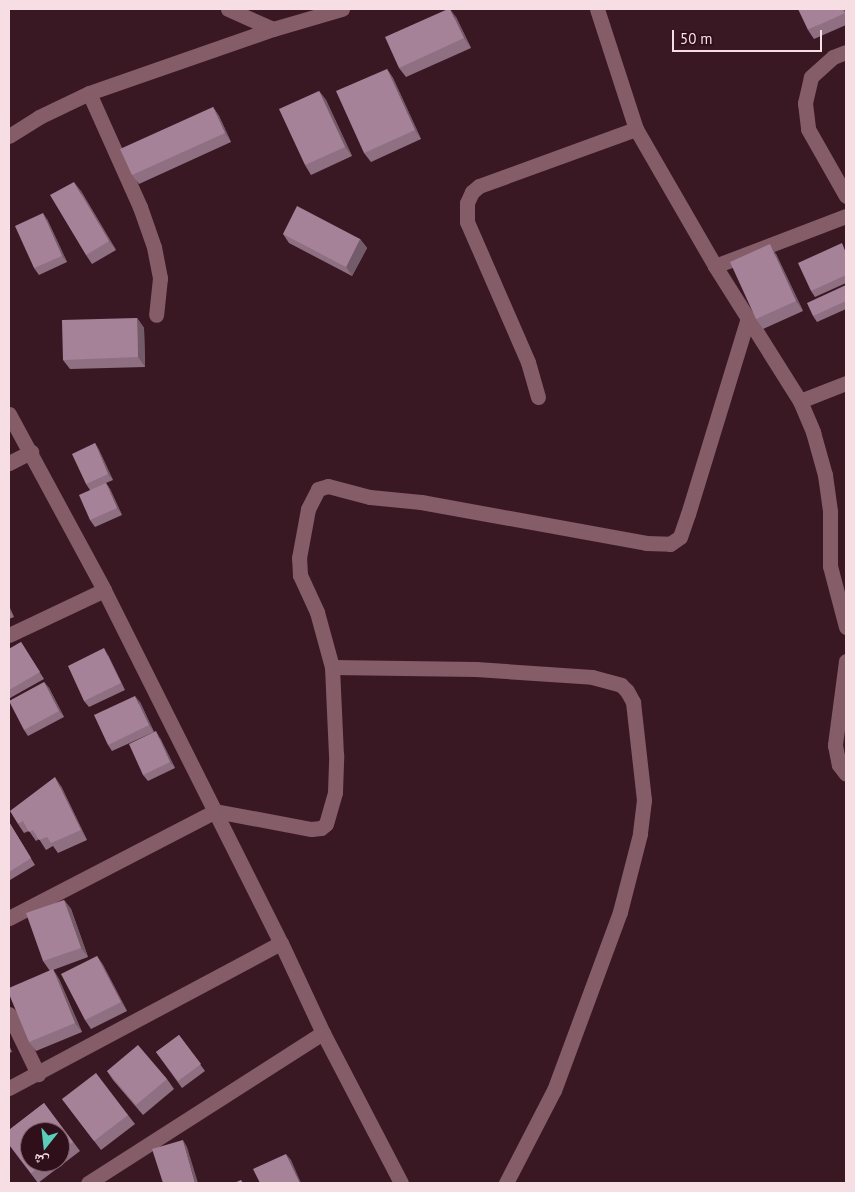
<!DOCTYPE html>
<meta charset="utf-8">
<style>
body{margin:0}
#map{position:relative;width:855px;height:1192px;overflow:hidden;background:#3a1823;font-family:"PT Sans","Noto Naskh Arabic",sans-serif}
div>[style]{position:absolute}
.minor>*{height:15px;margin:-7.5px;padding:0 7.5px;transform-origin:7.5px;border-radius:7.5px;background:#855d68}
.wall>*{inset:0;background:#8f7083}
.shaded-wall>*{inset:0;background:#745b6a}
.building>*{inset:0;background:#a68298}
span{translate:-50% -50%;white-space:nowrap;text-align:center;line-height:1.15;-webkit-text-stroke:5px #2f0f1a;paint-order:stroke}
.frame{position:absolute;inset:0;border:10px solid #f6dee4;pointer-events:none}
.north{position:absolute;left:20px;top:1122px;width:50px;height:50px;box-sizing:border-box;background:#2f0f1a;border:1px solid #7f626b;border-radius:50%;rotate:196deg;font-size:14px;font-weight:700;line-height:20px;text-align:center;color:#f6dee4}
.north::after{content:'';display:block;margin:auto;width:18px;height:22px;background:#5bcebb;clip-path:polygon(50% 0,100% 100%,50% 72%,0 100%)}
.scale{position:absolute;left:672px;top:30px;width:150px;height:22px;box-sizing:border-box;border:2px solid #f6dee4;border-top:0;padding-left:6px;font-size:15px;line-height:18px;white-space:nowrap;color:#f6dee4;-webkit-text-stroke:4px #2f0f1a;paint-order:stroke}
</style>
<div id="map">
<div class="minor">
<i style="left:228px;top:9px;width:49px;rotate:24deg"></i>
<i style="left:597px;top:9px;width:126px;rotate:72deg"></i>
<i style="left:636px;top:129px;width:158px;rotate:60deg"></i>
<i style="left:715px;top:266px;width:160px;rotate:57.8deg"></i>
<i style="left:800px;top:401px;width:34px;rotate:67deg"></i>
<i style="left:813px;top:432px;width:45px;rotate:74.4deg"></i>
<i style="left:825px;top:475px;width:37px;rotate:82deg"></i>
<i style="left:830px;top:512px;width:54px;rotate:90deg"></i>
<i style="left:830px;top:566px;width:63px;rotate:75.3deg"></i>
<i style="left:846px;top:52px;width:14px;rotate:159deg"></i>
<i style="left:833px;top:57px;width:30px;rotate:138deg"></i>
<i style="left:811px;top:77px;width:27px;rotate:103deg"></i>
<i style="left:805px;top:103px;width:26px;rotate:83deg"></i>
<i style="left:808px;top:129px;width:77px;rotate:60.4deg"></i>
<i style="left:89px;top:93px;width:125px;rotate:65.9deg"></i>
<i style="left:140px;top:207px;width:42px;rotate:70.7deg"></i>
<i style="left:154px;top:247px;width:32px;rotate:79deg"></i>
<i style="left:160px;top:278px;width:37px;rotate:96deg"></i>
<i style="left:9px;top:136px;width:36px;rotate:-32deg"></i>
<i style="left:39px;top:117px;width:55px;rotate:-25.6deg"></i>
<i style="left:89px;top:93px;width:195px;rotate:-19.2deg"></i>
<i style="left:273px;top:29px;width:72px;rotate:-16.2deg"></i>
<i style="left:715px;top:266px;width:140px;rotate:-20.9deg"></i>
<i style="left:538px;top:397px;width:36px;rotate:-106deg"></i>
<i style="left:528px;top:362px;width:153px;rotate:-113.5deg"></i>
<i style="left:467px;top:222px;width:19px;rotate:-90deg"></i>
<i style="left:467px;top:203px;width:12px;rotate:-66deg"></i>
<i style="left:472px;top:192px;width:9px;rotate:-41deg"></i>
<i style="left:479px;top:186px;width:167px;rotate:-20deg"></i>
<i style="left:800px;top:401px;width:49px;rotate:-21.4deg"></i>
<i style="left:9px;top:414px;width:200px;rotate:61.6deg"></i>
<i style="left:104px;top:590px;width:395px;rotate:63.4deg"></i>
<i style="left:281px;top:943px;width:99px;rotate:65deg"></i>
<i style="left:323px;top:1033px;width:169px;rotate:62.5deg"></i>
<i style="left:9px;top:463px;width:25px;rotate:-27deg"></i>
<i style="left:9px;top:635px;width:105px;rotate:-25.3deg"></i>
<i style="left:846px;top:661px;width:85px;rotate:97.5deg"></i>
<i style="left:835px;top:745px;width:20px;rotate:79deg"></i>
<i style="left:839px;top:765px;width:11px;rotate:52deg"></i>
<i style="left:332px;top:667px;width:144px;rotate:0.8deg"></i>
<i style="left:476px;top:669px;width:116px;rotate:3.9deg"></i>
<i style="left:592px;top:677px;width:30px;rotate:15deg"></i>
<i style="left:621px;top:685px;width:8px;rotate:45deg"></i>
<i style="left:627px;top:691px;width:13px;rotate:61deg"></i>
<i style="left:633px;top:702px;width:99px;rotate:83.6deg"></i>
<i style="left:644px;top:800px;width:34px;rotate:97deg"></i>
<i style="left:640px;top:834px;width:81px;rotate:104.4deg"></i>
<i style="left:620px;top:912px;width:190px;rotate:110.3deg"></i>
<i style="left:554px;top:1090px;width:105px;rotate:117.3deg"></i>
<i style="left:9px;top:918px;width:232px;rotate:-27.4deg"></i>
<i style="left:215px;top:811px;width:98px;rotate:10.6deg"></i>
<i style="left:311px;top:829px;width:10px;rotate:-6deg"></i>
<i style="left:321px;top:828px;width:6px;rotate:-39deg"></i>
<i style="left:326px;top:824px;width:33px;rotate:-74deg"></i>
<i style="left:335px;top:792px;width:37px;rotate:-88deg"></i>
<i style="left:336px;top:755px;width:88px;rotate:-92.6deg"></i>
<i style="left:332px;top:667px;width:57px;rotate:-105.3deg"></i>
<i style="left:317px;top:612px;width:41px;rotate:-114.7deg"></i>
<i style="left:300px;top:575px;width:17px;rotate:-93deg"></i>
<i style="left:299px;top:558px;width:50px;rotate:-79.6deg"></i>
<i style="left:308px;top:509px;width:22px;rotate:-63deg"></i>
<i style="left:318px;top:489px;width:10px;rotate:-17deg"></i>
<i style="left:328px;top:486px;width:43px;rotate:14.7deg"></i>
<i style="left:370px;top:497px;width:51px;rotate:5.6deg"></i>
<i style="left:421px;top:502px;width:229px;rotate:10.3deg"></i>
<i style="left:646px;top:543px;width:24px;rotate:2deg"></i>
<i style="left:670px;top:544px;width:12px;rotate:-35deg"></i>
<i style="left:680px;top:537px;width:24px;rotate:-71deg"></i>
<i style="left:688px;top:514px;width:205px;rotate:-73deg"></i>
<i style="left:9px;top:1014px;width:67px;rotate:64.2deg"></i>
<i style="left:9px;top:1088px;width:308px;rotate:-28.1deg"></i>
<i style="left:88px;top:1183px;width:279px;rotate:-32.6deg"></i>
</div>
<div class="wall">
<i style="clip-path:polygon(846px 11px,846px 25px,814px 39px,808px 30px)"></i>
<i style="clip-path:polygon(456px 17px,471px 48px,406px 77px,399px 68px)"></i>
<i style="clip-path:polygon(387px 69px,393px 78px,421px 139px,371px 162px,364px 153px)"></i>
<i style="clip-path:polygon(319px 91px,326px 100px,352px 156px,311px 175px,305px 165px)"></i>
<i style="clip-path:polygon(213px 107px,219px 116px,231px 142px,139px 184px,132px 175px)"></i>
<i style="clip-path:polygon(81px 191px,116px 250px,92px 264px,86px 255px)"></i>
<i style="clip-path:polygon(47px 219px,67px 262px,39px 275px,34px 268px)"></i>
<i style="clip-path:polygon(283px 234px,360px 239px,367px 248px,352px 276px,289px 243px)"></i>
<i style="clip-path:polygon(846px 249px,846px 283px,815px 297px,811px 291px)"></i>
<i style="clip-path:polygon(776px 254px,803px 311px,763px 329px,756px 319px)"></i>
<i style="clip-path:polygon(846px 285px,846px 309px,817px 322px,813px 316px)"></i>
<i style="clip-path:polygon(137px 318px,144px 328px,145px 367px,70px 369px,63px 360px)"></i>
<i style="clip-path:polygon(95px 443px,99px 450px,113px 480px,106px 483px,110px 489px,122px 515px,95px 527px,90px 520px,90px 490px,86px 484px)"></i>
<i style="clip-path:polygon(9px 606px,14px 617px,9px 619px)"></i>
<i style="clip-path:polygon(21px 642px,44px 679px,10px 698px,9px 696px,9px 649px)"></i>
<i style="clip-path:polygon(108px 655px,125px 690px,89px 707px,84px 701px)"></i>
<i style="clip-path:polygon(44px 682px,49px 688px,64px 717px,28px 736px,24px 730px)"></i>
<i style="clip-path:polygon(140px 702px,154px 732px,112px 751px,108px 745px)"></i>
<i style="clip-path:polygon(160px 738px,175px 768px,148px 781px,143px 775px)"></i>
<i style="clip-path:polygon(61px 786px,87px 840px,58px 853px,53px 846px,46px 850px,39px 839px,36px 841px,29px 831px,24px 833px,18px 824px)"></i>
<i style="clip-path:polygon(9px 822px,35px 865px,10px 880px,9px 877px)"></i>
<i style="clip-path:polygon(64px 900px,71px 909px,88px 957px,53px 970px,59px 979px,82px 1032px,36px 1051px,29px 1042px,50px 971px,43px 961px)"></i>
<i style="clip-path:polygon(97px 956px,103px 965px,127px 1011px,91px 1029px,85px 1020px)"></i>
<i style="clip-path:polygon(179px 1035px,205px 1071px,182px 1088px,156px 1052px)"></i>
<i style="clip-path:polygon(9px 1045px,12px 1052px,9px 1053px)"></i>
<i style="clip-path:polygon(107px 1071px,167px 1079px,174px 1089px,143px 1115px,113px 1080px)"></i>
<i style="clip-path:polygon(62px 1099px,128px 1115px,135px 1124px,101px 1150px)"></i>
<i style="clip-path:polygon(evenodd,44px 1103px,80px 1151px,38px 1183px,9px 1145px,9px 1130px,44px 1103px,30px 1132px,60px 1132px,60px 1162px,30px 1162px,30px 1132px)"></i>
</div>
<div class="shaded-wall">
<i style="clip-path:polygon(450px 9px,456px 17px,471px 48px,464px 38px)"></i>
<i style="clip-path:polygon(843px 9px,845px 9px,846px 11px,846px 15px)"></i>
<i style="clip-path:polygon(387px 69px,393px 78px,421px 139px,415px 130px)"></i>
<i style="clip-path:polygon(319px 91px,326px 100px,352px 156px,345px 147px)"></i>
<i style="clip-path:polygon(213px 107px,219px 116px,231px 142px,225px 133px)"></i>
<i style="clip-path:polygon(74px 182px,81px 191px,116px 250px,109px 241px)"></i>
<i style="clip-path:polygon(43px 213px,47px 219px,67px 262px,62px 256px)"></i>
<i style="clip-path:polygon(360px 239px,367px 248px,352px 276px,346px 267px)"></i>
<i style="clip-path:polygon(770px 244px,776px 254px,803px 311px,796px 301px)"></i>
<i style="clip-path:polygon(137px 318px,144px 328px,145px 367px,138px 357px)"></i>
<i style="clip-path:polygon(95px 443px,99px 450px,113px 480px,108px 474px)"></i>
<i style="clip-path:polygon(106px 483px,110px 489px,122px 515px,117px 508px)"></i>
<i style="clip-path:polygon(9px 606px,14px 617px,9px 609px)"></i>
<i style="clip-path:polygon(104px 648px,108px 655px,125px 690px,121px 683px)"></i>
<i style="clip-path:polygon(44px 682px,49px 688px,64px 717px,59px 711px)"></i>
<i style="clip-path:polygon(135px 696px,140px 702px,154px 732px,149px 725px)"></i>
<i style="clip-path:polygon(156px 731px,160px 738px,175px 768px,170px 762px)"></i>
<i style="clip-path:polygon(55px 777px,61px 786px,87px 840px,81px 830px)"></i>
<i style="clip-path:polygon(64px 900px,71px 909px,88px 957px,81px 948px)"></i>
<i style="clip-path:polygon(97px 956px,103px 965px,127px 1011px,121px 1002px)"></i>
<i style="clip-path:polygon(53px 969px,59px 979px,82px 1032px,75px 1023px)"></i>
<i style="clip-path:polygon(183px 1140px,187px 1147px,198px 1183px,195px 1183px)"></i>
<i style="clip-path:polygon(286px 1154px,291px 1160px,301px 1183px,300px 1183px)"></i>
</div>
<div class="building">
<i style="clip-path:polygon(448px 9px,450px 9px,464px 38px,399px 68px,385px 37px)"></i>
<i style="clip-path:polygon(798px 9px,843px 9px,845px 13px,808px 30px)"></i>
<i style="clip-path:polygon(387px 69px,415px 130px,364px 153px,336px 91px)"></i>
<i style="clip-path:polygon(319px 91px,345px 147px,305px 165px,279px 109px)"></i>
<i style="clip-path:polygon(213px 107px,225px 133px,132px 175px,120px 149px)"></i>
<i style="clip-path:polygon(74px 182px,109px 241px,86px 255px,50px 195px)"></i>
<i style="clip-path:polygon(297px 206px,360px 239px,346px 267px,283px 234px)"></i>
<i style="clip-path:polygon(43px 213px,62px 256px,34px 268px,15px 226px)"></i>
<i style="clip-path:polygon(842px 243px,846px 253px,846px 275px,811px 291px,798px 263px)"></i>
<i style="clip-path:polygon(770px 244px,796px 301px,756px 319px,730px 262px)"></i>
<i style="clip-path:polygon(846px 285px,846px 301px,813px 316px,807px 303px)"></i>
<i style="clip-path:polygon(137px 318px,138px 357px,63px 360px,62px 320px)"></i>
<i style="clip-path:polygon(95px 443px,108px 474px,86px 484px,72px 454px)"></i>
<i style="clip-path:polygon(106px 483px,117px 508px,90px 520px,79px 495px)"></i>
<i style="clip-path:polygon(21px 642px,40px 672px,9px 690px,9px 649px)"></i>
<i style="clip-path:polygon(104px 648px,121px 683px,84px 701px,68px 666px)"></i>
<i style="clip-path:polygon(44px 682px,59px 711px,24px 730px,9px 701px)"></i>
<i style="clip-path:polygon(135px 696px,149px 725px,108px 745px,94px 715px)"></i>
<i style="clip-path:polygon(156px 731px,170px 762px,143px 775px,129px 744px)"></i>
<i style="clip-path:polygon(55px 777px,81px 830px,51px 843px,47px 837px,39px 840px,33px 830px,29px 832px,23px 821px,18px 824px,10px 811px)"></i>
<i style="clip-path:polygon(9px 822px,31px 858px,9px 872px)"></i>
<i style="clip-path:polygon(64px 900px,81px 948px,43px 961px,26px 913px)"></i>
<i style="clip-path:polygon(97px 956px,121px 1002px,85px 1020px,61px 974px)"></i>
<i style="clip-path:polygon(53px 969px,75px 1023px,29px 1042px,9px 994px,9px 988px)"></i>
<i style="clip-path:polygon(179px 1035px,201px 1064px,178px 1081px,156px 1052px)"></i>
<i style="clip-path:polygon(138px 1045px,167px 1079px,136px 1105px,107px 1071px)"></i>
<i style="clip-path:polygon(96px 1073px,128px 1115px,94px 1141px,62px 1099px)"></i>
<i style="clip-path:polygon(44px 1103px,73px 1142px,60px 1152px,60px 1132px,30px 1132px,30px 1162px,46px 1162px,31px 1173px,9px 1144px,9px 1130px)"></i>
<i style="clip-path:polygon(183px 1140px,195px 1183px,163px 1183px,152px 1149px)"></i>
<i style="clip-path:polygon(286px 1154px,300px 1183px,260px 1183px,253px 1169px)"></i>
<i style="clip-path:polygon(241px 1180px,243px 1183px,234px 1183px)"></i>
</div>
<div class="frame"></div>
<div class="north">ش</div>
<div class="scale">50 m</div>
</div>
